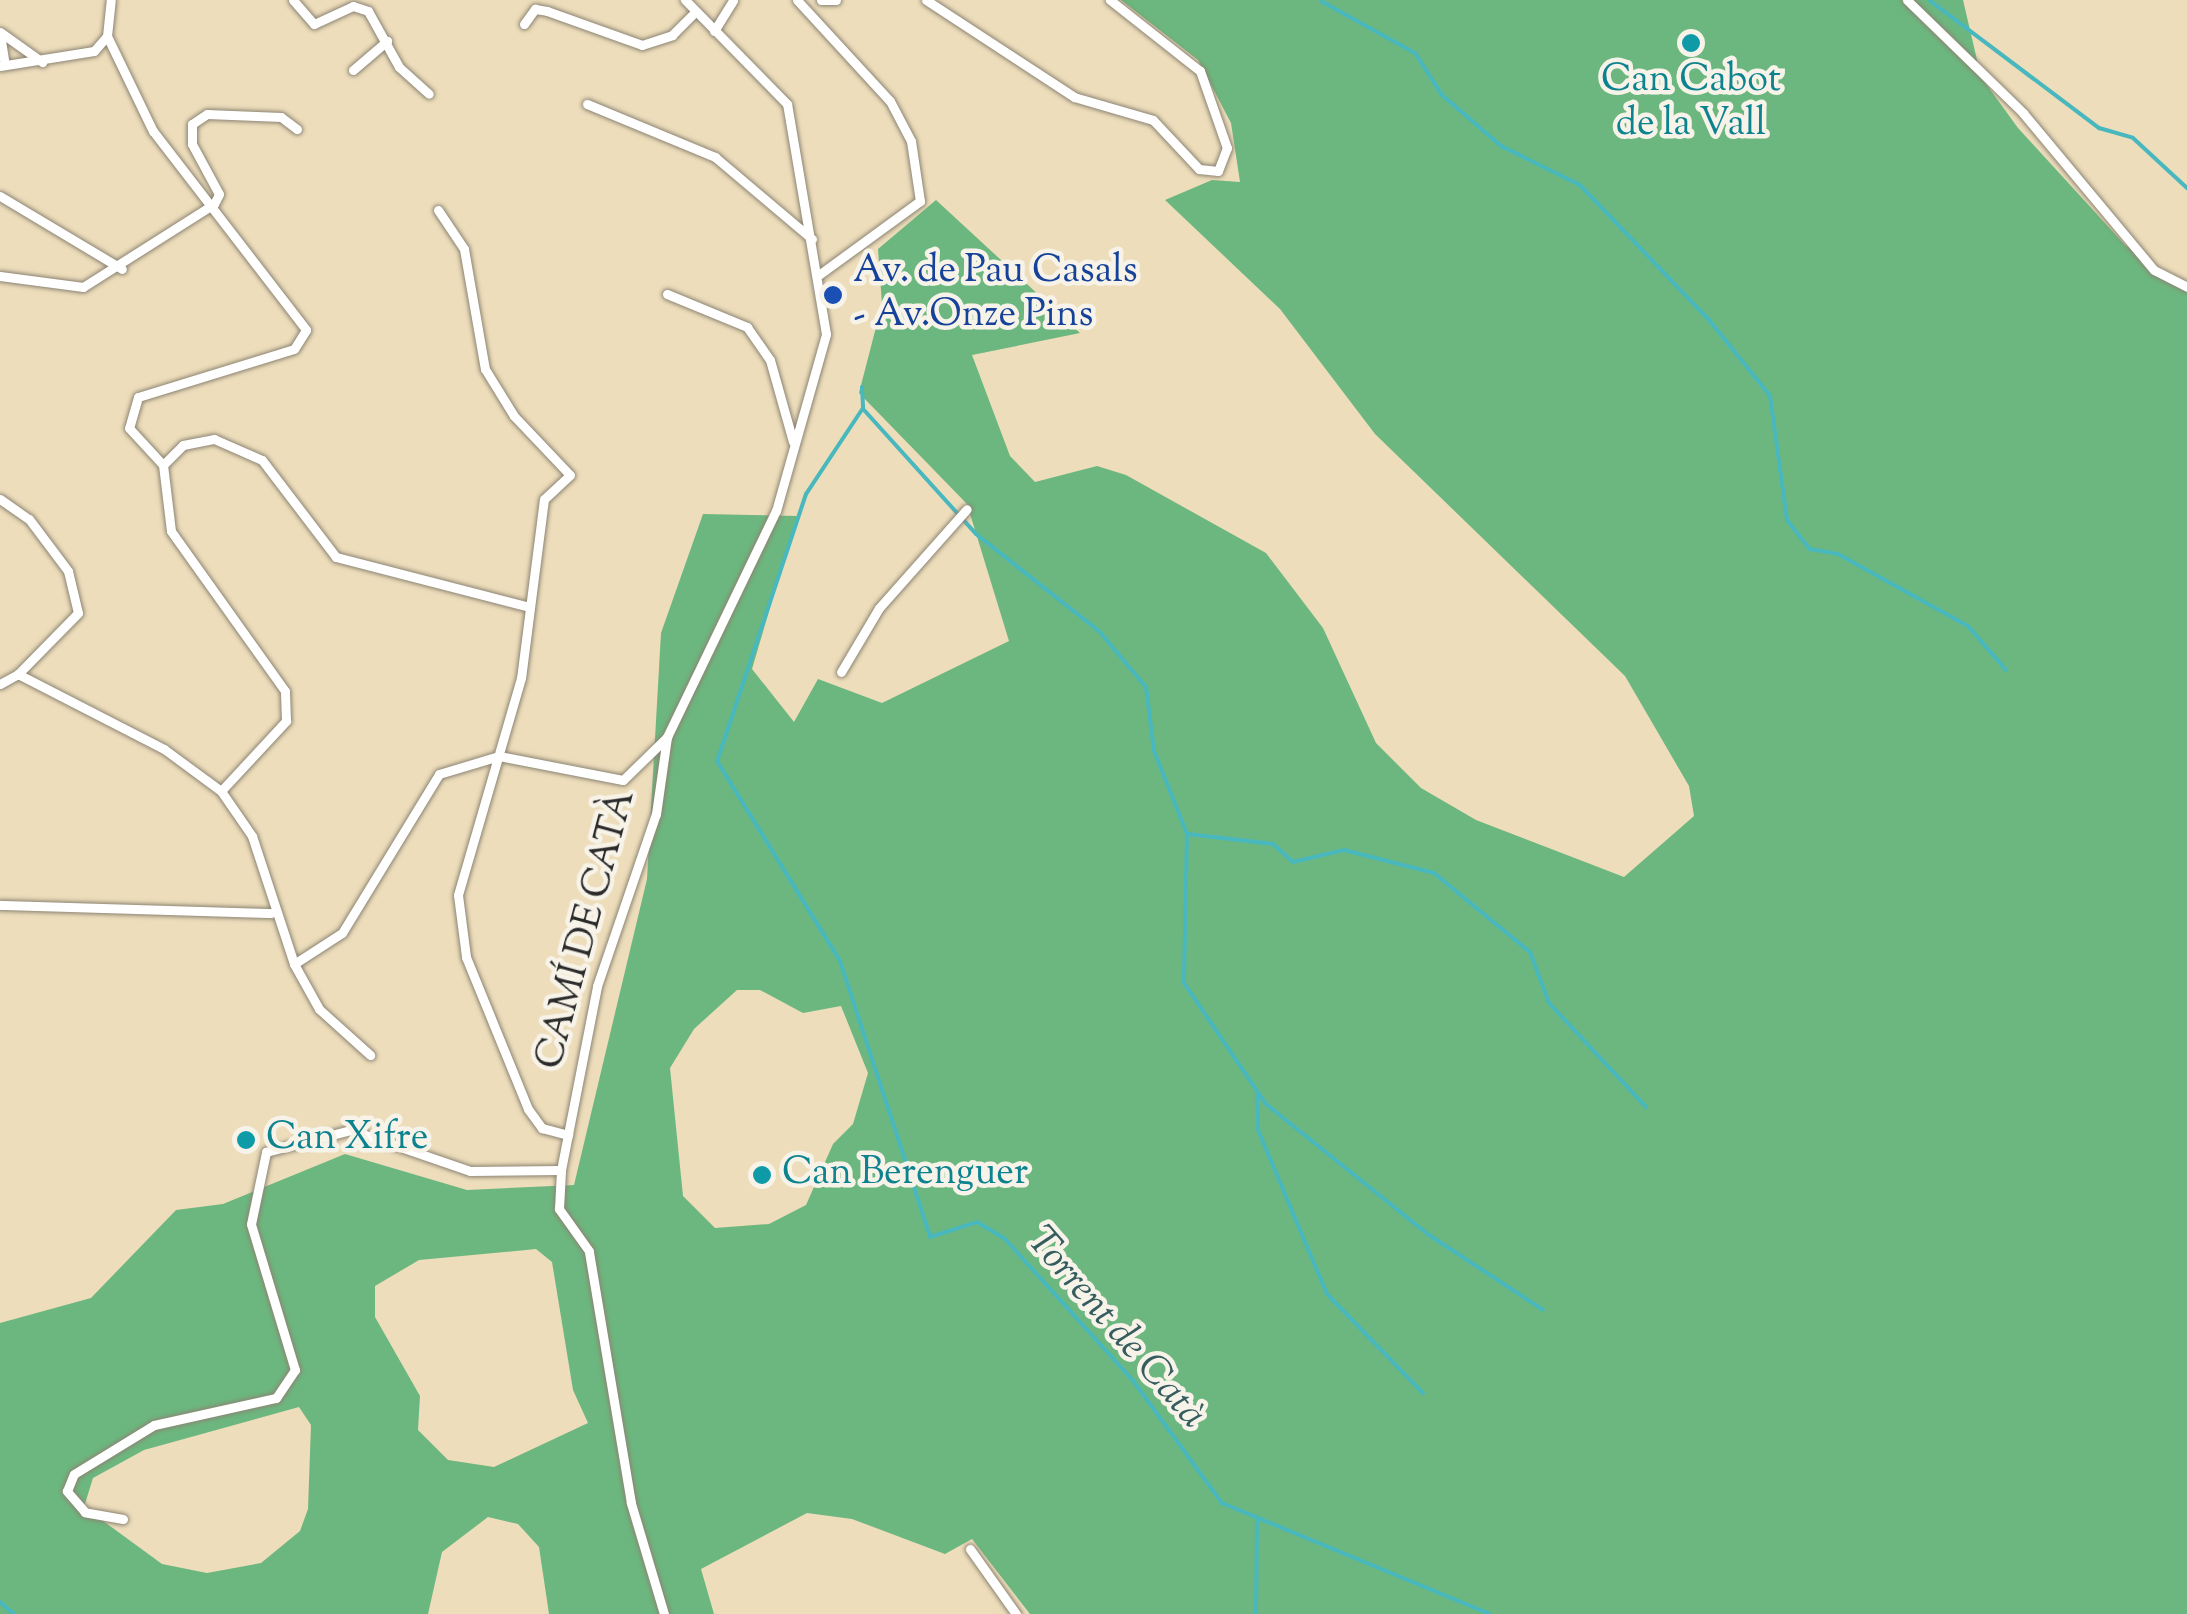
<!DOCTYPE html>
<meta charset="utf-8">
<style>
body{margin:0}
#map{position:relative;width:2187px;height:1614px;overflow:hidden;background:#edddbb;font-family:"Sorts Mill Goudy",serif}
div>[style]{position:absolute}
.forest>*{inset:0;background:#6cb77f}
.stream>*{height:4px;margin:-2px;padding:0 2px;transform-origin:2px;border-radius:2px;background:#48b8be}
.roads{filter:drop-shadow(0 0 2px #8c8473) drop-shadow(0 0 2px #8c8473)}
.minor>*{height:9px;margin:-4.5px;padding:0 4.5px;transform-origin:4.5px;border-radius:4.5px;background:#fff}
.dots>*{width:28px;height:28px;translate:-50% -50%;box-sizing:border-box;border:5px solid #f7f3e8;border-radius:50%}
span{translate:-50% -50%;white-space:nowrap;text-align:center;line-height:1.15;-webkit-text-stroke:9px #f7f3e8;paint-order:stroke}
.culture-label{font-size:38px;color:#0d838f}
.left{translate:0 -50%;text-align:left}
.transit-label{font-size:38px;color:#164399}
.street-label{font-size:38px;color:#2b2b2b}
.water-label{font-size:40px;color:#355c5e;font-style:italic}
</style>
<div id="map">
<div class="forest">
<i style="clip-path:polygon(evenodd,1121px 0,1963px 0,1981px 77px,2018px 128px,2125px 245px,2187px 287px,2187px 1614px,1030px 1614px,972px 1539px,945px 1554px,852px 1519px,807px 1513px,701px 1569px,714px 1614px,549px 1614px,539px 1547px,518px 1524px,488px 1517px,442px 1552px,428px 1614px,0 1614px,0 1323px,91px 1298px,176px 1210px,223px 1204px,345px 1154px,467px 1190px,574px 1185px,647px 879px,661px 633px,703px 514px,797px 516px,752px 669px,794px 722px,818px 679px,882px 703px,1009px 641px,967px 504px,859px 393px,882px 304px,878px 249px,936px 200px,1080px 333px,972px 355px,1010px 456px,1035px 482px,1097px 466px,1126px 475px,1266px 553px,1323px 628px,1376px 743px,1421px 788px,1476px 820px,1624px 877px,1694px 816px,1689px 786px,1625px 676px,1375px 434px,1280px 309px,1165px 200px,1212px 180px,1240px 182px,1231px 123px,1198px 60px,1121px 0,737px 990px,760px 990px,803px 1013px,841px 1006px,868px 1073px,853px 1124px,833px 1144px,806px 1205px,769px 1224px,715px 1228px,683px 1196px,670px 1068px,694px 1029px,737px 990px,1121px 0,536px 1249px,552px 1262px,573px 1390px,588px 1423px,494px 1467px,448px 1460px,418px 1430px,420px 1396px,375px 1317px,375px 1286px,419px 1260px,536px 1249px,1121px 0,299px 1407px,311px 1425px,308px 1509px,300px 1531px,261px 1563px,207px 1573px,162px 1564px,84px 1507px,93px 1478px,144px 1450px,299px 1407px)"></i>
</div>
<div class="stream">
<i style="left:1929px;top:0;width:213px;rotate:37deg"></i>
<i style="left:2099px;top:128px;width:35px;rotate:16deg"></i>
<i style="left:2133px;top:138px;width:74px;rotate:42.8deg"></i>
<i style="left:1321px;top:1px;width:107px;rotate:29deg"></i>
<i style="left:1415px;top:53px;width:50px;rotate:57.3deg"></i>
<i style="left:1442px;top:95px;width:78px;rotate:40.8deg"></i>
<i style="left:1501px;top:146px;width:88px;rotate:26.3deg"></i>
<i style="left:1580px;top:185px;width:187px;rotate:46.3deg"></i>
<i style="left:1709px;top:320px;width:97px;rotate:51.2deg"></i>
<i style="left:1770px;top:396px;width:125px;rotate:82.2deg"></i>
<i style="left:1787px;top:520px;width:37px;rotate:52deg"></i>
<i style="left:1810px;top:549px;width:28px;rotate:10deg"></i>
<i style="left:1838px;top:554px;width:149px;rotate:29deg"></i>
<i style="left:1968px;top:626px;width:58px;rotate:49.2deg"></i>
<i style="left:862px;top:387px;width:21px;rotate:87deg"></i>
<i style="left:863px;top:408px;width:103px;rotate:123.5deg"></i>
<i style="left:806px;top:494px;width:281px;rotate:108.4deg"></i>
<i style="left:717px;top:761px;width:235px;rotate:58.4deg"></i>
<i style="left:840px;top:961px;width:290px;rotate:71.9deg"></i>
<i style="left:930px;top:1237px;width:49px;rotate:-17.7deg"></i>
<i style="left:977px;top:1222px;width:33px;rotate:31deg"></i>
<i style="left:1005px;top:1239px;width:193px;rotate:47.9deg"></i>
<i style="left:1134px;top:1382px;width:150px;rotate:54deg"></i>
<i style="left:1222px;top:1503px;width:290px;rotate:22.5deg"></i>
<i style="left:864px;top:410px;width:167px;rotate:47.9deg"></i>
<i style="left:976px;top:534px;width:157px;rotate:38.3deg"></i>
<i style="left:1099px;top:631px;width:73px;rotate:50deg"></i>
<i style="left:1146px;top:687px;width:64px;rotate:82.9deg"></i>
<i style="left:1154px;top:751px;width:89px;rotate:68.3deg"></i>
<i style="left:1187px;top:834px;width:149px;rotate:91.2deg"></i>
<i style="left:1184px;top:983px;width:146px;rotate:55.9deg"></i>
<i style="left:1266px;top:1104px;width:209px;rotate:38.8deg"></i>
<i style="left:1429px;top:1235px;width:136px;rotate:33.3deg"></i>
<i style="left:1188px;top:834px;width:86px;rotate:6.7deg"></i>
<i style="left:1273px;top:844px;width:27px;rotate:42deg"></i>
<i style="left:1293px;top:862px;width:52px;rotate:-13.2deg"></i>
<i style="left:1344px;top:850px;width:93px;rotate:14.3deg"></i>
<i style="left:1434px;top:873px;width:124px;rotate:39.5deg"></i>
<i style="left:1530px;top:952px;width:54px;rotate:69.6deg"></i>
<i style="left:1549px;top:1003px;width:142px;rotate:47deg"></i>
<i style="left:1257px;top:1092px;width:38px;rotate:88deg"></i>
<i style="left:1258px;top:1130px;width:178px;rotate:67.2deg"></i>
<i style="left:1327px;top:1294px;width:138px;rotate:45.9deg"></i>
<i style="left:0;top:1602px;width:18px;rotate:41deg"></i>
<i style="left:1256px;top:1614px;width:93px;rotate:-89.4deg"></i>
</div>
<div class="roads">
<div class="minor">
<i style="left:293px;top:0;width:32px;rotate:49deg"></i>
<i style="left:314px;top:24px;width:43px;rotate:-24.8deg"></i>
<i style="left:353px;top:6px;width:16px;rotate:18deg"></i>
<i style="left:368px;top:11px;width:64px;rotate:61deg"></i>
<i style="left:399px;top:67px;width:40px;rotate:42deg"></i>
<i style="left:797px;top:0;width:137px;rotate:47.4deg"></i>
<i style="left:890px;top:101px;width:45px;rotate:62.3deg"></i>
<i style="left:911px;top:141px;width:61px;rotate:81.5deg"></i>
<i style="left:920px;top:201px;width:124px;rotate:143.9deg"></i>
<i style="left:821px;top:0;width:15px"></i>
<i style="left:926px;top:0;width:177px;rotate:33.2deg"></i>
<i style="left:1074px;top:97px;width:82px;rotate:16.2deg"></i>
<i style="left:1153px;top:120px;width:67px;rotate:46.8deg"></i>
<i style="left:1199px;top:169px;width:19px;rotate:6deg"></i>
<i style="left:1218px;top:171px;width:25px;rotate:-69deg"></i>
<i style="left:1227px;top:148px;width:82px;rotate:-109.3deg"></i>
<i style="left:1200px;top:71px;width:115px;rotate:-141.7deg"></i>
<i style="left:1907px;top:0;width:162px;rotate:44.2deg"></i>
<i style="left:2023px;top:113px;width:204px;rotate:50.2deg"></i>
<i style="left:2154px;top:270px;width:37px;rotate:27deg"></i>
<i style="left:524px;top:24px;width:19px;rotate:-54deg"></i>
<i style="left:535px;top:9px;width:12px;rotate:9deg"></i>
<i style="left:547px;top:11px;width:101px;rotate:19.7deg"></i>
<i style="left:642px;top:45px;width:32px;rotate:-18deg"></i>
<i style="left:672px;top:35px;width:31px;rotate:-45deg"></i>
<i style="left:714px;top:31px;width:36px;rotate:-58deg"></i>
<i style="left:0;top:32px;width:52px;rotate:35.5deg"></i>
<i style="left:0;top:34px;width:31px;rotate:81deg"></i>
<i style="left:107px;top:36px;width:106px;rotate:64.2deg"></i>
<i style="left:153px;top:131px;width:251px;rotate:52.4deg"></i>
<i style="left:306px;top:330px;width:22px;rotate:122deg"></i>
<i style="left:294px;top:349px;width:163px;rotate:162.9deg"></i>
<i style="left:138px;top:397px;width:32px;rotate:106deg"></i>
<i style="left:129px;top:428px;width:50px;rotate:47.4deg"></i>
<i style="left:0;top:66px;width:95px;rotate:-9.1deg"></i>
<i style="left:94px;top:51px;width:20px;rotate:-49deg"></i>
<i style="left:107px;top:36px;width:36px;rotate:-84deg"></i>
<i style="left:353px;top:70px;width:45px;rotate:-40.5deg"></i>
<i style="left:587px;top:104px;width:139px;rotate:22.5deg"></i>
<i style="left:715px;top:157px;width:127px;rotate:40.2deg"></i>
<i style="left:0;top:196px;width:142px;rotate:30.9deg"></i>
<i style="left:438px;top:210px;width:47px;rotate:56.3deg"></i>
<i style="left:464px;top:249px;width:122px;rotate:80.1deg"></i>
<i style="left:485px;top:369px;width:55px;rotate:58.3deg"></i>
<i style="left:514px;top:416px;width:81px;rotate:46.5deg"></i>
<i style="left:570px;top:475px;width:35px;rotate:137deg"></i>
<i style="left:544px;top:499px;width:180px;rotate:97.3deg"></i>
<i style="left:521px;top:678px;width:226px;rotate:106.2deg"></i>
<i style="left:458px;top:895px;width:63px;rotate:82.6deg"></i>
<i style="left:466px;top:957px;width:164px;rotate:67.8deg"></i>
<i style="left:528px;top:1109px;width:24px;rotate:54deg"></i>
<i style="left:542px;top:1128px;width:27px;rotate:15deg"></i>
<i style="left:0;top:276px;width:84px;rotate:7.5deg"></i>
<i style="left:83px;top:287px;width:155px;rotate:-32.4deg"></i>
<i style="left:214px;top:204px;width:11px;rotate:-63deg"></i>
<i style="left:219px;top:194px;width:57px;rotate:-118.4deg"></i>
<i style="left:192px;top:144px;width:20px;rotate:-90deg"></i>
<i style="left:192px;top:124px;width:18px;rotate:-34deg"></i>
<i style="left:207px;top:114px;width:74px;rotate:2.3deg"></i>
<i style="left:281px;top:117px;width:20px;rotate:37deg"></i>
<i style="left:667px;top:294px;width:87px;rotate:22.4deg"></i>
<i style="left:747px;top:327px;width:40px;rotate:55.1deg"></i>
<i style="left:770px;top:360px;width:85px;rotate:74.3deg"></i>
<i style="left:0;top:499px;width:35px;rotate:35deg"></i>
<i style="left:29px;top:519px;width:65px;rotate:53.1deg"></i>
<i style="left:68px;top:571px;width:43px;rotate:76.6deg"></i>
<i style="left:78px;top:613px;width:86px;rotate:134.5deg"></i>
<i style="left:841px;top:672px;width:74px;rotate:-59.3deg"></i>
<i style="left:879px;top:608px;width:132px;rotate:-48.4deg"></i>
<i style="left:0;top:684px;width:21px;rotate:-29deg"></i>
<i style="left:18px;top:674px;width:164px;rotate:27.2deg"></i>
<i style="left:164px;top:749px;width:71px;rotate:36.4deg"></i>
<i style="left:221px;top:791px;width:55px;rotate:55.4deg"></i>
<i style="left:252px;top:836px;width:135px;rotate:71.8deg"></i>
<i style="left:294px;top:964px;width:57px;rotate:-32.9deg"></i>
<i style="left:342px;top:933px;width:186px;rotate:-58.6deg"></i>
<i style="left:439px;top:774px;width:63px;rotate:-16.7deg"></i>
<i style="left:499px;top:756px;width:126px;rotate:11deg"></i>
<i style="left:623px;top:780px;width:62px;rotate:-44.3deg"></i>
<i style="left:221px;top:791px;width:96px;rotate:-47.1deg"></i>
<i style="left:286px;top:721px;width:30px;rotate:-92deg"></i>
<i style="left:285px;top:691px;width:196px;rotate:-125.5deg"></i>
<i style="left:171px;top:531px;width:66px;rotate:-96.9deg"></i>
<i style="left:163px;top:465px;width:28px;rotate:-45deg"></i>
<i style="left:183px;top:445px;width:32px;rotate:-11deg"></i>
<i style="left:214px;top:439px;width:52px;rotate:23.6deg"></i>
<i style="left:262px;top:460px;width:122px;rotate:52.7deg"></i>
<i style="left:336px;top:557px;width:200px;rotate:14.5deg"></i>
<i style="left:0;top:905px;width:271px;rotate:1.7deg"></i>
<i style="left:294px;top:964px;width:51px;rotate:60.9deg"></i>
<i style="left:319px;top:1009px;width:69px;rotate:42deg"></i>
<i style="left:123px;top:1519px;width:39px;rotate:-170deg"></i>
<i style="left:85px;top:1512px;width:28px;rotate:-131deg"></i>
<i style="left:67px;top:1491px;width:18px;rotate:-68deg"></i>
<i style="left:74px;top:1474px;width:94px;rotate:-31.5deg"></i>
<i style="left:154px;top:1425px;width:125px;rotate:-12.5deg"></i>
<i style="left:276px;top:1398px;width:34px;rotate:-56deg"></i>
<i style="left:295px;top:1370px;width:152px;rotate:-106.8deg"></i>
<i style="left:251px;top:1224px;width:74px;rotate:-78.2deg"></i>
<i style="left:266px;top:1152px;width:88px;rotate:-14.5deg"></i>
<i style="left:351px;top:1130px;width:126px;rotate:19deg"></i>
<i style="left:470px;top:1171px;width:91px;rotate:-0.6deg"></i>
<i style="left:970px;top:1549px;width:80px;rotate:54.7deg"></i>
<i style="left:664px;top:1614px;width:116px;rotate:-106.6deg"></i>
<i style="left:631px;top:1503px;width:255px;rotate:-99.5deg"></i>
<i style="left:589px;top:1251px;width:52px;rotate:-125.5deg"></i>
<i style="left:559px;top:1209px;width:39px;rotate:-87deg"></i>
<i style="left:561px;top:1170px;width:187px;rotate:-78.9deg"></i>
<i style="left:597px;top:986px;width:182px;rotate:-71.1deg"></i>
<i style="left:656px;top:814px;width:78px;rotate:-81.9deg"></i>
<i style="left:667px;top:737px;width:251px;rotate:-64.3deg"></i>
<i style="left:776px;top:511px;width:184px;rotate:-74.2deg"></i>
<i style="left:826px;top:334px;width:233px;rotate:-99.6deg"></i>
<i style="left:787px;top:104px;width:146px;rotate:-134.4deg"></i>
</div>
</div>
<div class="dots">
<i style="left:1691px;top:43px;background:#0f9aa8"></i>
<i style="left:833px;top:295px;background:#1a4fb4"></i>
<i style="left:246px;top:1140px;background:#0f9aa8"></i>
<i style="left:762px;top:1175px;background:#0f9aa8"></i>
</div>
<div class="culture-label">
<span style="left:1691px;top:104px">Can Cabot<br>de la Vall</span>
<span class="left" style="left:266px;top:1140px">Can Xifre</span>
<span class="left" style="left:782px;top:1175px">Can Berenguer</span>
</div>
<div class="transit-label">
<span class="left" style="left:853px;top:295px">Av. de Pau Casals<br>- Av.Onze Pins</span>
</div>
<div class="street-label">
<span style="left:588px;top:930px;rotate:-75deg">CAMÍ DE CATÀ</span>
</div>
<div class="water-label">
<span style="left:1115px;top:1329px;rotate:49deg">Torrent de Catà</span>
</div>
</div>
